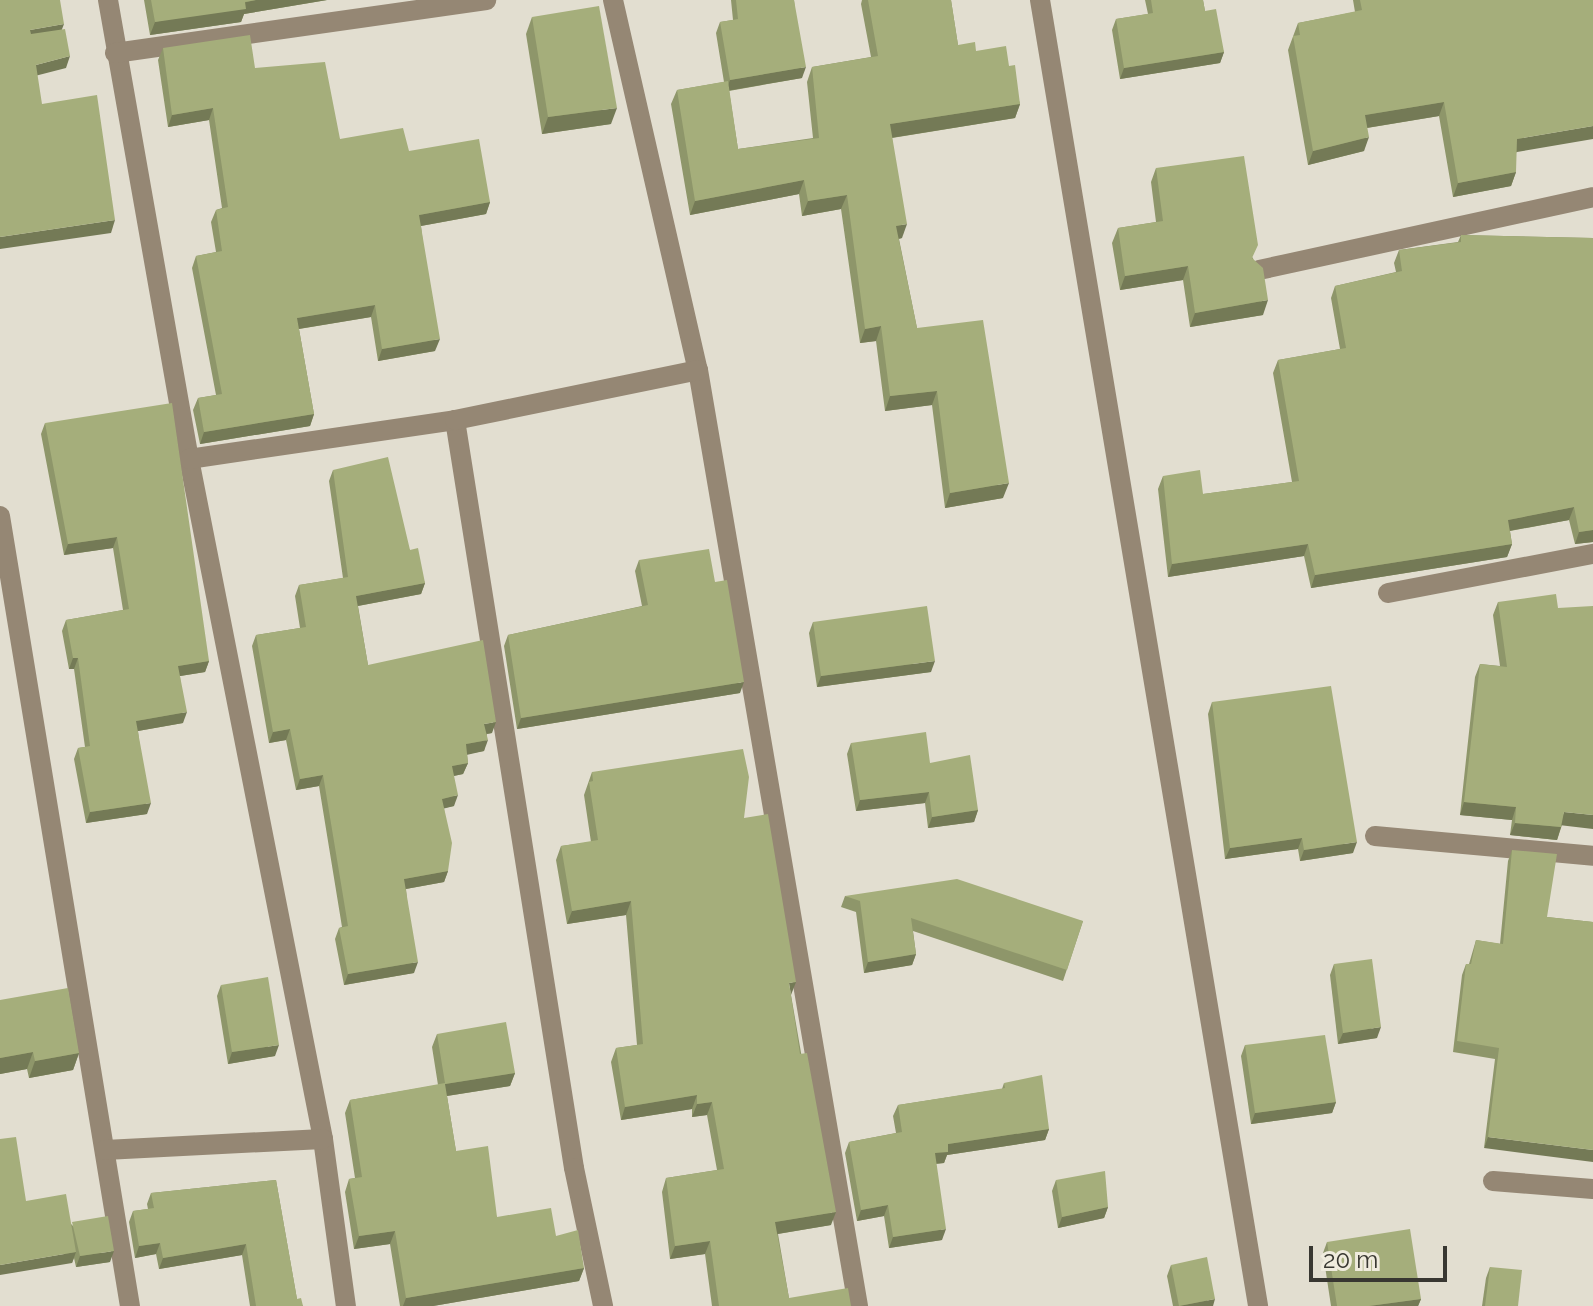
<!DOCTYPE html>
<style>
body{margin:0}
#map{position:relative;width:1593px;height:1306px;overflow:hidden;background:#e2ded0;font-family:Raleway,sans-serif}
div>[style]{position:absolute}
.minor>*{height:20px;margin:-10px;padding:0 10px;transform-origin:10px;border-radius:10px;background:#958774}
.wall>*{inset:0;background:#8e966a}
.shaded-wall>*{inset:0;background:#747a56}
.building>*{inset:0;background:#a5ae7b}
span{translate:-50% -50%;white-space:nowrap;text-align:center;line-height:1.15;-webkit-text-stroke:7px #efebdd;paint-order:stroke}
.scale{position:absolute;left:1309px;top:1246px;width:138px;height:36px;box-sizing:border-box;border:4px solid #383731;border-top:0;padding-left:10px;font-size:24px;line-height:28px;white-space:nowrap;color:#383731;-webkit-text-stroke:6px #efebdd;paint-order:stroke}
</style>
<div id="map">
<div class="minor">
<i style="left:108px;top:0;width:466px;rotate:80deg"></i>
<i style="left:189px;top:459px;width:693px;rotate:78.85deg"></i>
<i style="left:323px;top:1139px;width:169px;rotate:82.2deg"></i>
<i style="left:613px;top:0;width:380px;rotate:77.1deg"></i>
<i style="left:698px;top:370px;width:950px;rotate:80.3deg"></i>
<i style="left:1040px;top:0;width:1324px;rotate:80.52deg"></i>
<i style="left:115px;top:53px;width:375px;rotate:-8.1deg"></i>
<i style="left:1259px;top:270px;width:342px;rotate:-12.3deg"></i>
<i style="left:455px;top:420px;width:757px;rotate:80.96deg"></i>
<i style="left:574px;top:1168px;width:141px;rotate:78.1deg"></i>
<i style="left:189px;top:459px;width:269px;rotate:-8.3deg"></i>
<i style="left:455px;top:420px;width:248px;rotate:-11.6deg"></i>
<i style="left:0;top:516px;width:801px;rotate:80.66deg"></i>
<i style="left:1388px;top:593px;width:209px;rotate:-10.8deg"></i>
<i style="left:1375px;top:836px;width:219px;rotate:5.2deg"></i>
<i style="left:105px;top:1150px;width:218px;rotate:-2.9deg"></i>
<i style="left:1493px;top:1181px;width:100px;rotate:4.6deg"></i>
</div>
<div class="wall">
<i style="clip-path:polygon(144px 0,327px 0,244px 14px,241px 22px,150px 35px)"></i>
<i style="clip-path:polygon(731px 0,794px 0,802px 78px,729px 91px,738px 149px,813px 138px,807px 82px,812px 67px,871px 57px,861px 4px,862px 0,951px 0,958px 45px,976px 51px,1009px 66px,1020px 104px,1015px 118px,892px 138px,902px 238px,899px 239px,917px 328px,1003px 498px,945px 508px,932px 405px,885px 411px,876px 341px,860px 343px,841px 209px,802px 216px,799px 194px,690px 215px,671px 104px,677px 90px,724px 82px,716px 33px,720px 22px,733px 20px)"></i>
<i style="clip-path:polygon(1145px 0,1203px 0,1205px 11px,1224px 52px,1220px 63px,1120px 79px,1112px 30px,1116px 19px,1148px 14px)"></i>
<i style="clip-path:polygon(1353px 0,1593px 0,1516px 153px,1516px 172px,1511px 186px,1453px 197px,1439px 116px,1367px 128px,1364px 151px,1308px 165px,1288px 50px,1298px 23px,1355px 12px)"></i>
<i style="clip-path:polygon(532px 17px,611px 124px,542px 134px,526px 34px)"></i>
<i style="clip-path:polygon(163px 48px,255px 68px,340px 139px,409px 151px,490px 202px,486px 214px,421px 226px,435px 351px,378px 361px,371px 317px,299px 329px,314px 414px,310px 426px,200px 444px,193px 410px,198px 398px,216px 395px,192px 268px,196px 256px,216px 252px,211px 222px,216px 210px,222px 208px,209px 120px,168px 127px,158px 60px)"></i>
<i style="clip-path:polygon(1156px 168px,1253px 258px,1263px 315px,1190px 327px,1183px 280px,1120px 290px,1112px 243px,1118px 228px,1156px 222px,1151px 182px)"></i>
<i style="clip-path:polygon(1461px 235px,1593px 238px,1593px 542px,1575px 544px,1569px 520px,1510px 531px,1512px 544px,1507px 557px,1311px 588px,1304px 556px,1168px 577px,1158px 489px,1163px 476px,1203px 494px,1292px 482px,1273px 373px,1278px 360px,1340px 349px,1331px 298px,1335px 286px,1396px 272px,1394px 263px,1399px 250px,1458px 242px)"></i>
<i style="clip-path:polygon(45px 423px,209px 661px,205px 672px,180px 676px,183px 723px,138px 731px,147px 814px,86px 823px,74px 759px,78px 748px,85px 747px,74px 669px,69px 669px,62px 631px,66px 620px,123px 610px,113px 548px,64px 555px,41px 434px)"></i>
<i style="clip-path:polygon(333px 470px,410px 550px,425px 583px,421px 594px,358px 606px,368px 665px,492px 733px,487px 734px,484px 751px,467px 754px,468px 763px,463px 774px,454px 776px,454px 806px,444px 808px,448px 871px,444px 882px,406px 889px,414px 973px,344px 985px,335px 939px,339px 928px,342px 927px,319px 786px,296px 790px,286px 740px,269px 743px,252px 646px,256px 635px,300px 628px,295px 596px,299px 585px,343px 578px,329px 481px)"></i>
<i style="clip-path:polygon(639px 560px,715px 582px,740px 693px,517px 729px,504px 646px,508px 635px,642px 606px,635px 571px)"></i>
<i style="clip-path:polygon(1498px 602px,1558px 608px,1562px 825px,1557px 840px,1510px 835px,1512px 820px,1460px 815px,1475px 677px,1480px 664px,1500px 666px,1493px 615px)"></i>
<i style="clip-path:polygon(813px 622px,931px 672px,817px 687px,809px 633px)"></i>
<i style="clip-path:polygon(1212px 702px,1353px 853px,1300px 861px,1298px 849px,1225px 859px,1208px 714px)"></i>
<i style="clip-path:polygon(851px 743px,930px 763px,978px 810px,974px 822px,928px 828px,925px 803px,856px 811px,847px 754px)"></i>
<i style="clip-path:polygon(592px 772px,744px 818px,791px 995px,831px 1225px,778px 1234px,789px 1298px,851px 1306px,712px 1306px,705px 1254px,670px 1259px,662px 1192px,666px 1178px,717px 1170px,707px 1115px,692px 1117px,692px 1109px,621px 1120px,611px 1062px,616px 1048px,637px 1045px,626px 915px,567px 924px,556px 860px,561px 846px,591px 842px,584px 795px)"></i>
<i style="clip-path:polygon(1512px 850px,1547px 917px,1593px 922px,1484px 1148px,1495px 1059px,1453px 1052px,1462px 975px,1466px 964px,1469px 964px,1476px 940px,1500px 944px,1508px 861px)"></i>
<i style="clip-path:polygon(845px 896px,1083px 921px,1063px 981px,913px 931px,916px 954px,912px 965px,864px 973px,856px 912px,841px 907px)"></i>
<i style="clip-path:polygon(1334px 964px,1377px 1038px,1338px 1044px,1330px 975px)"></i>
<i style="clip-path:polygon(221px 985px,275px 1056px,228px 1064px,217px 996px)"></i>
<i style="clip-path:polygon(0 1000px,79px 1053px,73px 1070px,29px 1078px,27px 1069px,0 1074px)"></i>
<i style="clip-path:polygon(437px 1034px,515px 1073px,510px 1086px,447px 1096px,456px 1151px,497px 1217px,556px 1236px,584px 1268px,579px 1281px,433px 1306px,400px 1306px,390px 1244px,354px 1249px,345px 1192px,349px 1179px,355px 1178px,345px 1113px,350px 1100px,438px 1085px,432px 1047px)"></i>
<i style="clip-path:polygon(1245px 1045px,1336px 1102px,1332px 1113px,1251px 1124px,1241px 1056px)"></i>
<i style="clip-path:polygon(1004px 1083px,1049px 1129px,1045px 1140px,947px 1155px,944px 1163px,936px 1164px,942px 1240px,889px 1248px,884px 1216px,857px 1221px,845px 1153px,849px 1142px,896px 1133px,893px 1116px,898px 1105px,1002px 1089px)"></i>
<i style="clip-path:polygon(276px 1180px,297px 1299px,303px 1306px,250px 1306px,242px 1255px,159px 1269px,156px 1254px,135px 1258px,129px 1222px,133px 1211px,148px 1209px,147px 1204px,151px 1193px)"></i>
<i style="clip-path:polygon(1056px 1180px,1108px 1207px,1104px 1218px,1058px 1228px,1052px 1191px)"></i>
<i style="clip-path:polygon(26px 1201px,71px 1224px,110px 1262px,76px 1267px,74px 1258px,72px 1263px)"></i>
<i style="clip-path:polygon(1327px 1242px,1421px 1299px,1418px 1306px,1331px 1306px,1323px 1253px)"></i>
<i style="clip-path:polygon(1171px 1265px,1213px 1306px,1173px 1306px,1167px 1276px)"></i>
<i style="clip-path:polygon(1490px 1267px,1518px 1306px,1482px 1306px,1486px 1278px)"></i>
</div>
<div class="shaded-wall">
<i style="clip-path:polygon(256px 0,327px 0,244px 14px,241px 22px,150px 35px,155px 22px)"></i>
<i style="clip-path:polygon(64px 24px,59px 37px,26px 42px,30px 30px)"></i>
<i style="clip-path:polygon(1224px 52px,1220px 63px,1120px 79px,1124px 68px)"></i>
<i style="clip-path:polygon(70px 56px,66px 68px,31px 77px,36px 65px)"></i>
<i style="clip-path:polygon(806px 67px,802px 78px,726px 91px,730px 80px)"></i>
<i style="clip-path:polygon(1444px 102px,1439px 116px,1360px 129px,1365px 115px)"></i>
<i style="clip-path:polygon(1020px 104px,1015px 118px,884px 139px,890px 124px)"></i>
<i style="clip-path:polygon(213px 108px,209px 120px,168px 127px,172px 115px)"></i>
<i style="clip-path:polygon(617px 108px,611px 124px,542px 134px,548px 117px)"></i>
<i style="clip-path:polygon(1593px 126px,1593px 139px,1511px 153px,1517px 139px)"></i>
<i style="clip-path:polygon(1369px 137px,1364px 151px,1308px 165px,1313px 151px)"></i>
<i style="clip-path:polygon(1516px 172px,1511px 186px,1453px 197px,1458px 183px)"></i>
<i style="clip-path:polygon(804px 180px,799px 194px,690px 215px,695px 201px)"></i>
<i style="clip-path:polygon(847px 195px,841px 209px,802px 216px,808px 201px)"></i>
<i style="clip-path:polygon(490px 202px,486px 214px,415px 227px,419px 215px)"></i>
<i style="clip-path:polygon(115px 220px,111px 233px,0 249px,0 237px)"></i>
<i style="clip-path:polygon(907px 224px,902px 238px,891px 240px,896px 226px)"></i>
<i style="clip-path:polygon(1188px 266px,1183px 280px,1120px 290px,1125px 276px)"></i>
<i style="clip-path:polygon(1268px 300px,1263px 315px,1190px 327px,1195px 313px)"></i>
<i style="clip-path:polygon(375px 305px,371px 317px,292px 330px,297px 318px)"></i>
<i style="clip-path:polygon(881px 326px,876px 341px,860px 343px,865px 329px)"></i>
<i style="clip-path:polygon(440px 339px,435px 351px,378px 361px,382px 349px)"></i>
<i style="clip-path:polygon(937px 391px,932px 405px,885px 411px,890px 396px)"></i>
<i style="clip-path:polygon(314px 414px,310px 426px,200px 444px,204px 432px)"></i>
<i style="clip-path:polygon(1009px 483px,1003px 498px,945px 508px,950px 493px)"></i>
<i style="clip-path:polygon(1574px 507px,1569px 520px,1503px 532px,1508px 520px)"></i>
<i style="clip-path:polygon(1593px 530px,1593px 542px,1575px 544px,1579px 532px)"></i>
<i style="clip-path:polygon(117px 537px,113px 548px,64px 555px,68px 544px)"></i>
<i style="clip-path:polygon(1308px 544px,1304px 556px,1168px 577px,1172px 564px)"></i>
<i style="clip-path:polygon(1512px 544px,1507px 557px,1311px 588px,1315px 575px)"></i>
<i style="clip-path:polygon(425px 583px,421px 594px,352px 607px,356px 596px)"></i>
<i style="clip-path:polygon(73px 658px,78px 658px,74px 669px,69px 669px)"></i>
<i style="clip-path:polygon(209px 661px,205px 672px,174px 677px,178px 666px)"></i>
<i style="clip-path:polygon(935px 661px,931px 672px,817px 687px,821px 676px)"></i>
<i style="clip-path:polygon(744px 682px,740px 693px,517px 729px,521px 718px)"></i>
<i style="clip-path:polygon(187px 712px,183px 723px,132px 732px,136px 721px)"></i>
<i style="clip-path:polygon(496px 722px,492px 733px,480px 735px,484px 724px)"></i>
<i style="clip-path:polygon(290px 729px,286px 740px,269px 743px,273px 732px)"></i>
<i style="clip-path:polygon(488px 740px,484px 751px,462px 756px,466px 744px)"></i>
<i style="clip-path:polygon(468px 763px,463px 774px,448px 777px,452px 766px)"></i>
<i style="clip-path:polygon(323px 775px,319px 786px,296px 790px,300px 779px)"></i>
<i style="clip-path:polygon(929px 792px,925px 803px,856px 811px,860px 800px)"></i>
<i style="clip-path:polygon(458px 795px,454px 806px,438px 810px,442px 799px)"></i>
<i style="clip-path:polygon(1464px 802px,1516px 807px,1512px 820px,1460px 815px)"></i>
<i style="clip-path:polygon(151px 803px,147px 814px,86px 823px,90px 812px)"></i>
<i style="clip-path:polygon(978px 810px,974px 822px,928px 828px,932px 817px)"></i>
<i style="clip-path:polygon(1564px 812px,1593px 815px,1593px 829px,1559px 825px)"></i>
<i style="clip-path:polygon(1515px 823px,1561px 827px,1557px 840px,1510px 835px)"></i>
<i style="clip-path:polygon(1302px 838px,1298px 849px,1225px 859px,1230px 848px)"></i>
<i style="clip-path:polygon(1357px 842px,1353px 853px,1300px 861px,1304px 850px)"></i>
<i style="clip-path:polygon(448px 871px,444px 882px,400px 890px,404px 879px)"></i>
<i style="clip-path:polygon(631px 901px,626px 915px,567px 924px,572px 911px)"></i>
<i style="clip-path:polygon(916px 954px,912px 965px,864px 973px,868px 962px)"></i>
<i style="clip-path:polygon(418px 962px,414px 973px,344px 985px,348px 974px)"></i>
<i style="clip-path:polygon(796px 982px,791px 995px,789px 983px)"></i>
<i style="clip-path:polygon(1381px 1027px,1377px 1038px,1338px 1044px,1343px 1033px)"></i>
<i style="clip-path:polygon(279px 1045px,275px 1056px,228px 1064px,232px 1052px)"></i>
<i style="clip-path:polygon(33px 1052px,27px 1069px,0 1074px,0 1058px)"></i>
<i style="clip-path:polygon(79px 1053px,73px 1070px,29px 1078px,35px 1061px)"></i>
<i style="clip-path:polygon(515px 1073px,510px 1086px,440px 1097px,445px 1084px)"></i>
<i style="clip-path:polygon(697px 1095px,692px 1109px,621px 1120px,625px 1107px)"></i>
<i style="clip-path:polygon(712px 1102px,707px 1115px,692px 1117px,697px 1104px)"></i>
<i style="clip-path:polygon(1336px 1102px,1332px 1113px,1251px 1124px,1255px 1113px)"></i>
<i style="clip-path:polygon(1049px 1129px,1045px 1140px,947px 1155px,944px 1163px,931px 1164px,935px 1153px,948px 1144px)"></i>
<i style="clip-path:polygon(1488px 1137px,1593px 1150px,1593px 1162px,1484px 1148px)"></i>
<i style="clip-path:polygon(888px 1205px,884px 1216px,857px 1221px,861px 1210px)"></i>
<i style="clip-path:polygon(1108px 1207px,1104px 1218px,1058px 1228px,1062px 1217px)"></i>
<i style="clip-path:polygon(836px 1212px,831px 1225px,771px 1235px,775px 1222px)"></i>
<i style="clip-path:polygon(946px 1229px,942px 1240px,889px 1248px,893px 1237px)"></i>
<i style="clip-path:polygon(395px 1231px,390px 1244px,354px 1249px,359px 1236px)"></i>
<i style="clip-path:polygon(710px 1241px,705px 1254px,670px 1259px,675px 1246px)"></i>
<i style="clip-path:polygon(160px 1243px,156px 1254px,135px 1258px,139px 1246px)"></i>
<i style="clip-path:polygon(246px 1244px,242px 1255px,159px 1269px,163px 1258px)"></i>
<i style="clip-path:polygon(114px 1251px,110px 1262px,76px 1267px,80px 1256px)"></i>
<i style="clip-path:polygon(76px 1252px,72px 1263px,0 1275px,0 1265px)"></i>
<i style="clip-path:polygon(584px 1268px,579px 1281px,433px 1306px,403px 1306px,406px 1298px)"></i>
<i style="clip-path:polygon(1215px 1299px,1213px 1306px,1179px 1306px)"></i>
<i style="clip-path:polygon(1421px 1299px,1418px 1306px,1369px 1306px)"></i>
</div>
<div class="building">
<i style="clip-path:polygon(0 0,60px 0,64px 24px,30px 30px,31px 34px,65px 29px,70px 56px,36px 65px,42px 104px,97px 95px,115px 220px,0 237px)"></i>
<i style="clip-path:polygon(151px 0,256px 0,245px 2px,246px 9px,155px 22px)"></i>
<i style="clip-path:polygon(736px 0,794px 0,806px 67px,730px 80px,720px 22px,738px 19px)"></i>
<i style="clip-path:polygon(868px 0,951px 0,958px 45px,975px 42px,976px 51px,1006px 46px,1009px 66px,1015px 65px,1020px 104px,890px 124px,907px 224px,896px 226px,917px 328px,983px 320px,1009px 483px,950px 493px,937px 391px,890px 396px,881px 326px,865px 329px,847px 195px,808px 201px,804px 180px,695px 201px,677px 90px,728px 81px,738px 149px,819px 138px,812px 67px,878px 56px)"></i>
<i style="clip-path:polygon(1151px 0,1203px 0,1205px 11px,1216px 9px,1224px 52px,1124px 68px,1116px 19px,1153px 13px)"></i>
<i style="clip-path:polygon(1360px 0,1593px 0,1593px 126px,1517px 139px,1516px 172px,1458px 183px,1444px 102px,1365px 115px,1369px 137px,1313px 151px,1293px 36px,1300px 35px,1298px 23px,1362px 10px)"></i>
<i style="clip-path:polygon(599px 6px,617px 108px,548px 117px,532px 17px)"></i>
<i style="clip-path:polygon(250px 35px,255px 68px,325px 62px,340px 139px,403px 128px,409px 151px,479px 139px,490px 202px,419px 215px,440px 339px,382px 349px,375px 305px,297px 318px,314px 414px,204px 432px,198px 398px,222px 394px,196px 256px,222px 251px,216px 210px,228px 207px,213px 108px,172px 115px,163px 48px)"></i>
<i style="clip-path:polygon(1244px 156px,1258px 245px,1252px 258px,1263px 268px,1268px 300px,1195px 313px,1188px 266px,1125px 276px,1118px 228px,1163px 221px,1156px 168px)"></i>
<i style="clip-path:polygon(1461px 235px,1593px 238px,1593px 530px,1579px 532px,1574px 507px,1508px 520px,1512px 544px,1315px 575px,1308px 544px,1172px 564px,1163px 476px,1200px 470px,1203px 494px,1299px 481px,1278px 360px,1346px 348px,1335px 286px,1402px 271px,1399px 250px,1461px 242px)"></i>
<i style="clip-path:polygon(172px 403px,209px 661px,178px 666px,187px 712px,136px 721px,151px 803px,90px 812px,78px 748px,90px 746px,78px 658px,73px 658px,66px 620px,129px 609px,117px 537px,68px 544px,45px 423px)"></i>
<i style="clip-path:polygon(388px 457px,410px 550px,418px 548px,425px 583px,356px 596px,368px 665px,483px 640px,496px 722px,484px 724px,488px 740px,466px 744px,468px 763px,452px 766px,458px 795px,442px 799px,452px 843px,448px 871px,404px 879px,418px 962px,348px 974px,339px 928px,348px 926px,323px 775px,300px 779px,290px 729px,273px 732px,256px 635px,306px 627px,299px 585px,348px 577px,333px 470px)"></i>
<i style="clip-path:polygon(709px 549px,715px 582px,727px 580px,744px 682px,521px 718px,508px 635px,648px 605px,639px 560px)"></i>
<i style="clip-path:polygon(1556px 594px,1558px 608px,1593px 606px,1593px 815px,1564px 812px,1561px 827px,1515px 823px,1516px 807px,1464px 802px,1480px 664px,1507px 667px,1498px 602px)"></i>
<i style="clip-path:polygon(927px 606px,935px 661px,821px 676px,813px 622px)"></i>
<i style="clip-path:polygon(1331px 686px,1357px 842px,1304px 850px,1302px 838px,1230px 848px,1212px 702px)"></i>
<i style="clip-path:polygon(926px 732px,930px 763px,970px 755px,978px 810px,932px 817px,929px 792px,860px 800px,851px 743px)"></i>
<i style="clip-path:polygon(743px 749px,749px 777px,744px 818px,768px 814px,796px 982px,789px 983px,800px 1054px,807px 1053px,836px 1212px,775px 1222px,789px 1298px,848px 1288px,851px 1306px,719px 1306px,710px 1241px,675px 1246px,666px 1178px,724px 1169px,712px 1102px,697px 1104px,697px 1095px,625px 1107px,616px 1048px,643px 1044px,631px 901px,572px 911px,561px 846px,598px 840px,589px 782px,593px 781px,592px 772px)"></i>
<i style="clip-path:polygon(1512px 850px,1557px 854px,1547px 917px,1593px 922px,1593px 1150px,1488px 1137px,1499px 1048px,1457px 1041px,1466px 964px,1471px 964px,1476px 940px,1503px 944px)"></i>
<i style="clip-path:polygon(957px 879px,1083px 921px,1067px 970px,911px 918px,916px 954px,868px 962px,860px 901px,845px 896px)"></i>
<i style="clip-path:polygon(1372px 959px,1381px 1027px,1343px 1033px,1334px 964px)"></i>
<i style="clip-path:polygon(268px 977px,279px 1045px,232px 1052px,221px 985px)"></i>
<i style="clip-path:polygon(68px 988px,79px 1053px,35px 1061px,33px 1052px,0 1058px,0 1000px)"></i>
<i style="clip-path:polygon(506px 1022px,515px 1073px,445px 1084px,456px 1151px,488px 1146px,497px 1217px,551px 1208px,556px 1236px,578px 1230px,584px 1268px,406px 1298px,395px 1231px,359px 1236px,349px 1179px,362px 1177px,350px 1100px,445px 1083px,437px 1034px)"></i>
<i style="clip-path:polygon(1325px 1035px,1336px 1102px,1255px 1113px,1245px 1045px)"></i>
<i style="clip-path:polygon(1042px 1075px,1049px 1129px,948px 1144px,948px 1152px,935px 1153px,946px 1229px,893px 1237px,888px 1205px,861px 1210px,849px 1142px,902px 1132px,898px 1105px,1005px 1088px,1004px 1083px)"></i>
<i style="clip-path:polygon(16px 1137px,26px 1201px,66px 1194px,76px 1252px,0 1265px,0 1139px)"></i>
<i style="clip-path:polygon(1105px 1171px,1108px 1207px,1062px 1217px,1056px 1180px)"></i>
<i style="clip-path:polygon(276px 1180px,297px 1299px,301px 1298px,303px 1306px,256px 1306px,246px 1244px,163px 1258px,160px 1243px,139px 1246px,133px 1211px,154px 1208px,151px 1193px)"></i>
<i style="clip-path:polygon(108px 1216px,114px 1251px,80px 1256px,72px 1222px)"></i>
<i style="clip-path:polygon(1410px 1229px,1421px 1299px,1369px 1306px,1337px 1306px,1327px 1242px)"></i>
<i style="clip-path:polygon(1207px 1257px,1215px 1299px,1179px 1306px,1171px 1265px)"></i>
<i style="clip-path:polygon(1490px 1267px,1522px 1270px,1518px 1306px,1485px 1306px)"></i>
</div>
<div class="scale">20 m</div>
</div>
